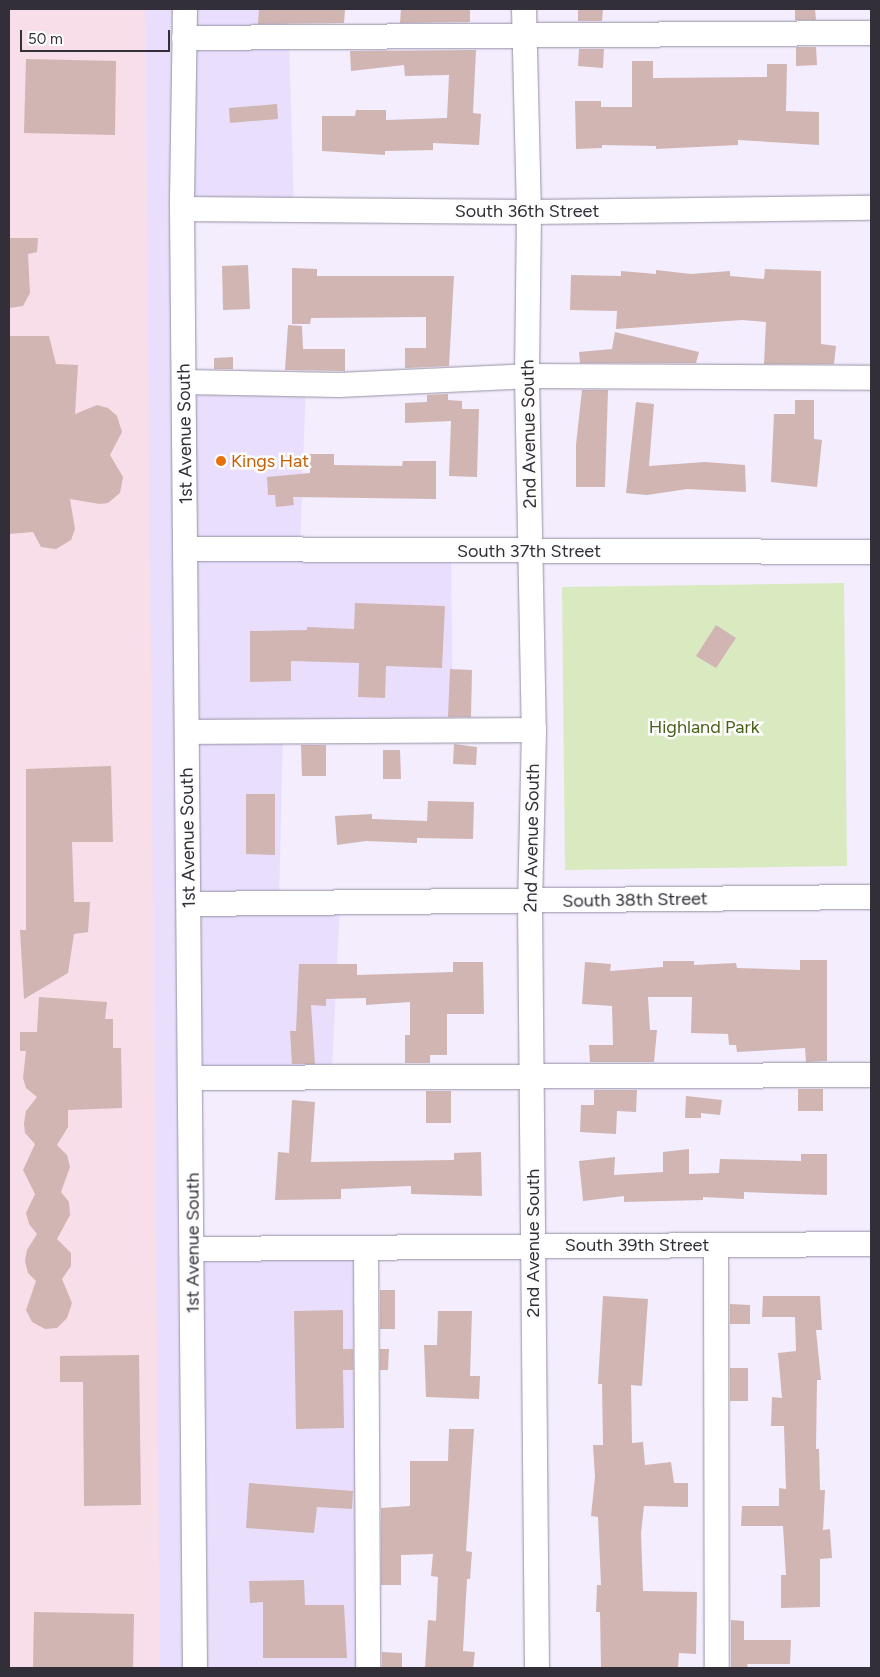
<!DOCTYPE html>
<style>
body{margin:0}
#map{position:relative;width:880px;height:1677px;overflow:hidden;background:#f3edfe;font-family:Figtree,sans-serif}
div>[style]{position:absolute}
.built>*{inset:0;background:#e9dffc}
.industrial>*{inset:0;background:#f7dee8}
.green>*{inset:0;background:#d9eac0}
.building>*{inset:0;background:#d0b5b3}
.roads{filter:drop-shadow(0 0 1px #9790a4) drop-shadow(0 0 1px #9790a4)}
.minor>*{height:24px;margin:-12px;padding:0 12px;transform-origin:12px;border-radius:12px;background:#fff}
.dots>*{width:14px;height:14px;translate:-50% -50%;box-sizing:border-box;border:2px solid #fdfdfd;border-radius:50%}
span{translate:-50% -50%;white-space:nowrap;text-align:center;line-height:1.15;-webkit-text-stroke:5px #fdfdfd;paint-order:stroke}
.street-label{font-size:18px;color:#322f38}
.food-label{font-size:18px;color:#c56008}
.left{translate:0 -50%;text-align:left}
.park-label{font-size:18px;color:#4a601a}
.frame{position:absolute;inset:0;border:10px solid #322f38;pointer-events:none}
.scale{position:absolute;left:20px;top:30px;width:150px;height:22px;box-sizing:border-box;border:2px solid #322f38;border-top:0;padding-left:6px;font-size:15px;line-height:18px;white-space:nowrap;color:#322f38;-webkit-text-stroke:4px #fdfdfd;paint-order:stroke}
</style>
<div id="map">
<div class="built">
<i style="clip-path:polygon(139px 9px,288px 9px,294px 210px,182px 209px,184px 382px,306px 384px,300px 549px,451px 551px,453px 730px,283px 731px,279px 903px,340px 903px,331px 1090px,192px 1078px,194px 1249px,366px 1248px,369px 1668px,158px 1668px)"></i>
</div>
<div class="industrial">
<i style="clip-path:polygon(9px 9px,145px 9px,160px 1668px,9px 1668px)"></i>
</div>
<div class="green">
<i style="clip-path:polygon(844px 583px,847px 866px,565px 870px,562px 587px)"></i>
</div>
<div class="building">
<i style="clip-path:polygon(259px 9px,338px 9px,345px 10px,344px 23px,258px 24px)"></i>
<i style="clip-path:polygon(401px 9px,470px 9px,470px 22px,400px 23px)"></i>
<i style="clip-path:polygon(578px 9px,603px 9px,602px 21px,578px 21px)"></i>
<i style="clip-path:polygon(795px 9px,815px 9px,816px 20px,795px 20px)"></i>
<i style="clip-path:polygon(796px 47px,816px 47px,817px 65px,796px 66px)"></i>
<i style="clip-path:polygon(579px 49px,604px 49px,603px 68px,578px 66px)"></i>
<i style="clip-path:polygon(476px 50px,473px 113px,481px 114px,479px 145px,433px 143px,433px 150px,385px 151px,385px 155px,322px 151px,322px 116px,355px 116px,356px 110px,386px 110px,386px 120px,447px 118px,449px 75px,405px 76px,404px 65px,351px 71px,350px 51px)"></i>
<i style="clip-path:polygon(26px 59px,116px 61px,115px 135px,24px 133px)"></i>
<i style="clip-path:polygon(632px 61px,653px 61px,653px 78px,767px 77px,767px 64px,787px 64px,786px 111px,819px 112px,819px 145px,738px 140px,738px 145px,656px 149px,656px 146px,602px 145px,602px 148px,576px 149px,575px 101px,601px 101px,601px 107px,632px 107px)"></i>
<i style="clip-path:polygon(277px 104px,278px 119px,230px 123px,229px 108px)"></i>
<i style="clip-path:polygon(9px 238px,38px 238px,37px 252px,28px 254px,30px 293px,23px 306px,9px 308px)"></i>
<i style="clip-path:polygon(248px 265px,250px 309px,223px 310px,222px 266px)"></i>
<i style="clip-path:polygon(292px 268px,317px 269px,317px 276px,454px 276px,449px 366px,405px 368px,405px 348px,426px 348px,426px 317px,311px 318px,310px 324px,292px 324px)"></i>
<i style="clip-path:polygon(765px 269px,821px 271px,821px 344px,836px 346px,834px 364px,764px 364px,766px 322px,742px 320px,616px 329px,617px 311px,570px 310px,571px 275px,621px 276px,621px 271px,656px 274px,656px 270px,691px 274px,730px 271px,730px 276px,764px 279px)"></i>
<i style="clip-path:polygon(288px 325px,302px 326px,303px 349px,345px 349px,345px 371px,285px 370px)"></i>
<i style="clip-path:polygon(615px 332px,699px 352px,696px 363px,580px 363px,579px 352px,612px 349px)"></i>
<i style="clip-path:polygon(9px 336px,49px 336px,56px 364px,78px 365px,75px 414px,97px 405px,108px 408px,117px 416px,122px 432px,110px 455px,123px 477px,120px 493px,108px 503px,100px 504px,70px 499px,75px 529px,71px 540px,56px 549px,41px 547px,33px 532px,9px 534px)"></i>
<i style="clip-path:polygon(233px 357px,233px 369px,214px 369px,214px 358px)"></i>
<i style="clip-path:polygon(582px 390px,608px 390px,605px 487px,576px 487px,576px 445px)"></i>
<i style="clip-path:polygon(448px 394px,448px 400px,462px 401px,462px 409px,479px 409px,477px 477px,449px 476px,451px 421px,405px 423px,405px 403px,427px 402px,427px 395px)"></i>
<i style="clip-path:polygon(795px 400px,814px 400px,814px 439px,822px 440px,817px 487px,771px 482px,774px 414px,795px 414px)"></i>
<i style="clip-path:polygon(636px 402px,654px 404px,649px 466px,705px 462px,745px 465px,746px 492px,687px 489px,647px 495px,626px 493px)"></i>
<i style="clip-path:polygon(310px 454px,334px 454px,334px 465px,402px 466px,403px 461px,436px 461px,436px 499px,293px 497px,294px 505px,276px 507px,275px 495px,268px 495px,267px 477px,310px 473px)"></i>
<i style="clip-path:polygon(355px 603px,445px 606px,442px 668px,386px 666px,385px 698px,358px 697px,359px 663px,291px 661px,291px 681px,250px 682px,250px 631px,307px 630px,307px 627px,354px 629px)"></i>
<i style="clip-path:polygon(716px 625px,736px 638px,716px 668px,696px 656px)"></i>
<i style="clip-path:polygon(450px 669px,472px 670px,471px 717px,448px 717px)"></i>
<i style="clip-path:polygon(454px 744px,477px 747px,476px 765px,453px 764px)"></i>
<i style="clip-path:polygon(301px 745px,326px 745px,326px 776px,302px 776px)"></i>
<i style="clip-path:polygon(383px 750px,400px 750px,401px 779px,383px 779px)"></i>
<i style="clip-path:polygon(111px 766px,113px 842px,72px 842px,74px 902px,90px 902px,88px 932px,74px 934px,68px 973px,24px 999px,20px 930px,26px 930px,26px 769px)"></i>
<i style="clip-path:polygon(246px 794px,275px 794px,275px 855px,246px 854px)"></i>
<i style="clip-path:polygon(428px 801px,474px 802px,473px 839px,417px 838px,417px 843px,366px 841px,337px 845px,335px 816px,372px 814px,372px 819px,427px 821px)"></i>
<i style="clip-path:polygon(800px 960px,827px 960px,827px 1061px,806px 1062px,805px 1048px,737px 1052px,736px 1045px,729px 1045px,728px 1034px,691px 1033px,692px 997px,648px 997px,650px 1030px,657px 1030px,654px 1062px,590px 1062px,589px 1045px,613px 1045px,612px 1006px,582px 1004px,585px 962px,611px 964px,610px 971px,663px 967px,663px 961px,694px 961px,694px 965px,736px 963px,737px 968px,800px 970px)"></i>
<i style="clip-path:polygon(453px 962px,483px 962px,484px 1014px,447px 1014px,447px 1055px,430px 1055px,430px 1063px,405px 1063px,405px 1035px,410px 1035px,410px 1002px,366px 1005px,366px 998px,326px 999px,326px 1006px,311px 1005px,315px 1064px,292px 1064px,290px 1031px,296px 1031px,299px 964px,357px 964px,357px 975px,453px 972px)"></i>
<i style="clip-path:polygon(39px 997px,107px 1002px,105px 1019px,113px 1019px,113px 1048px,121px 1048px,122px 1108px,68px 1110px,68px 1127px,57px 1145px,67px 1155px,70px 1167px,61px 1192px,69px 1202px,70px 1215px,57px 1239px,71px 1253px,71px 1266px,62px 1279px,72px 1303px,67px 1318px,57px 1328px,45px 1329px,32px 1322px,26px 1310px,36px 1281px,28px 1273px,25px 1261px,27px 1250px,37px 1234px,29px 1224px,26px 1213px,35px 1194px,23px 1170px,35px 1144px,25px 1133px,24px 1123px,26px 1111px,37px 1097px,26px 1088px,23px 1078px,26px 1051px,20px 1051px,20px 1032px,37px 1032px)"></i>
<i style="clip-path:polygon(798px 1089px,823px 1089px,823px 1111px,798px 1111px)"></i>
<i style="clip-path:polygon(594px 1090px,637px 1090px,636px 1112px,617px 1111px,616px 1134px,580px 1132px,581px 1105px,594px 1105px)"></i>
<i style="clip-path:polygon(426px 1091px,451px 1091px,451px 1123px,426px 1123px)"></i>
<i style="clip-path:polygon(686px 1096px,722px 1100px,720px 1115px,701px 1113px,701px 1118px,685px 1118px)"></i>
<i style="clip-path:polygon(292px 1100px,315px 1102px,311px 1162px,454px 1160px,454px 1153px,481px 1152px,482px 1196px,411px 1194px,411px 1186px,341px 1189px,341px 1199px,275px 1200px,278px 1152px,289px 1153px)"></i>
<i style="clip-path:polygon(689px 1149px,689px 1174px,719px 1173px,720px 1159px,801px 1161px,801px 1154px,827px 1154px,827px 1195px,744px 1192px,744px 1199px,703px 1197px,703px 1200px,624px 1202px,624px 1196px,583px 1201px,579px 1161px,615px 1157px,614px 1175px,663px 1172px,663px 1152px)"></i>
<i style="clip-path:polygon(380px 1290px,395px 1290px,395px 1329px,380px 1329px)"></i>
<i style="clip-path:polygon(603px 1296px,648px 1299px,642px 1386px,631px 1385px,632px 1443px,643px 1442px,645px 1465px,671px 1462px,674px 1483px,688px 1483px,688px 1507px,644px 1506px,641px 1533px,643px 1591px,697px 1592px,696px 1654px,679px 1653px,678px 1668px,601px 1668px,600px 1612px,596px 1612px,597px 1585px,601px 1585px,598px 1517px,591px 1516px,595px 1477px,593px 1445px,603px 1445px,602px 1384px,598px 1384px)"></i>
<i style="clip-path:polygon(763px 1296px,820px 1296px,822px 1330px,816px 1330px,821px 1380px,817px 1380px,816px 1449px,819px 1449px,820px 1490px,825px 1490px,823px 1530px,830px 1529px,832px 1558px,820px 1559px,820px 1607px,781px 1608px,781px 1575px,786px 1575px,783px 1526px,741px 1526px,742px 1506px,779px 1506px,779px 1488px,786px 1489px,784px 1426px,771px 1426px,772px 1397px,782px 1398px,778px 1353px,796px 1351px,795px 1317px,762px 1317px)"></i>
<i style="clip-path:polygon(730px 1304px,750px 1305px,750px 1324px,730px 1324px)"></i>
<i style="clip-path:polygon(343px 1310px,343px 1349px,353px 1349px,353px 1370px,343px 1370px,344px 1428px,296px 1429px,294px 1311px)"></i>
<i style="clip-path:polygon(438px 1311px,472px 1311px,470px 1376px,480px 1376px,479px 1399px,426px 1397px,424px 1345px,437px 1345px)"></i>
<i style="clip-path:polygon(380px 1349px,389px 1349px,388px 1370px,380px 1370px)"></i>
<i style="clip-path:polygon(139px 1355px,141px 1505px,84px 1506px,83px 1382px,60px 1382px,60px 1356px)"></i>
<i style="clip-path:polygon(730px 1368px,748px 1368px,748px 1401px,730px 1401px)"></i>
<i style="clip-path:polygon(449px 1429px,474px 1429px,466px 1551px,472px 1552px,470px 1579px,467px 1579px,463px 1651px,475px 1652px,473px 1668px,425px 1668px,428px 1620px,436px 1621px,438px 1577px,431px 1576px,433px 1554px,401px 1555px,401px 1585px,381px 1585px,381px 1508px,410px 1506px,410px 1461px,448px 1461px)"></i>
<i style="clip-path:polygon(249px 1483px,353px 1491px,352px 1509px,317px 1507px,314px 1533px,246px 1528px)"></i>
<i style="clip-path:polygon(304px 1580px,305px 1605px,344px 1605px,347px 1658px,263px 1658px,263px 1602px,250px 1603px,249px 1581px)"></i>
<i style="clip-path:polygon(34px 1612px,134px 1614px,133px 1668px,33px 1668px)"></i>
<i style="clip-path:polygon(731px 1620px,744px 1621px,744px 1640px,791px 1640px,790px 1664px,747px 1664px,748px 1668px,731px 1668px)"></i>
<i style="clip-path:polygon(382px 1652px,402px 1653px,402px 1668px,382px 1668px)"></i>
</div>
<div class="roads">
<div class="minor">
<i style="left:185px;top:9px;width:200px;rotate:90.9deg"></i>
<i style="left:182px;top:209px;width:1459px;rotate:89.49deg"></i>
<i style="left:524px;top:9px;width:203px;rotate:88.6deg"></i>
<i style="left:529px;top:212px;width:164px;rotate:90.7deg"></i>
<i style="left:527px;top:376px;width:354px;rotate:88.9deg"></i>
<i style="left:534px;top:730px;width:171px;rotate:91.3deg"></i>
<i style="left:530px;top:901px;width:767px;rotate:89.48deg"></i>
<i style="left:184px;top:38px;width:687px;rotate:-0.42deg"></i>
<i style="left:182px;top:209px;width:347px;rotate:0.5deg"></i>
<i style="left:529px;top:212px;width:342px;rotate:-0.7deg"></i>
<i style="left:184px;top:382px;width:155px;rotate:1.1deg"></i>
<i style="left:339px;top:385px;width:188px;rotate:-2.7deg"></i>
<i style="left:527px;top:376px;width:344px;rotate:0.3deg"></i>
<i style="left:186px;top:549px;width:685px;rotate:0.25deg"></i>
<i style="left:187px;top:732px;width:347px;rotate:-0.3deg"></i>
<i style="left:189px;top:904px;width:682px;rotate:-0.59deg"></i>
<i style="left:192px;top:1078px;width:679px;rotate:-0.25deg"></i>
<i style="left:716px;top:1245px;width:423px;rotate:89.9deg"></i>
<i style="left:366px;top:1248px;width:420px;rotate:89.7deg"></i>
<i style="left:194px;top:1249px;width:677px;rotate:-0.42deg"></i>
</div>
</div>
<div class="dots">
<i style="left:221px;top:461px;background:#e8710a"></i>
</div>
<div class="street-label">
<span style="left:527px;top:211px">South 36th Street</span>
<span style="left:185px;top:434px;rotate:-91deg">1st Avenue South</span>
<span style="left:529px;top:434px;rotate:-91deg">2nd Avenue South</span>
<span style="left:529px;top:551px">South 37th Street</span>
<span style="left:188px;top:838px;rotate:-91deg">1st Avenue South</span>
<span style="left:532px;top:838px;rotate:-89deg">2nd Avenue South</span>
<span style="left:635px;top:900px;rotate:-1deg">South 38th Street</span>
<span style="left:193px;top:1243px;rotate:-90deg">1st Avenue South</span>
<span style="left:533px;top:1243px;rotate:-90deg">2nd Avenue South</span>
<span style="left:637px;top:1245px">South 39th Street</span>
</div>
<div class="food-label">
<span class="left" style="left:231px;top:461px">Kings Hat</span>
</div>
<div class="park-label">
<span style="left:704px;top:727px">Highland Park</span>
</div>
<div class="frame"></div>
<div class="scale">50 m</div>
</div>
